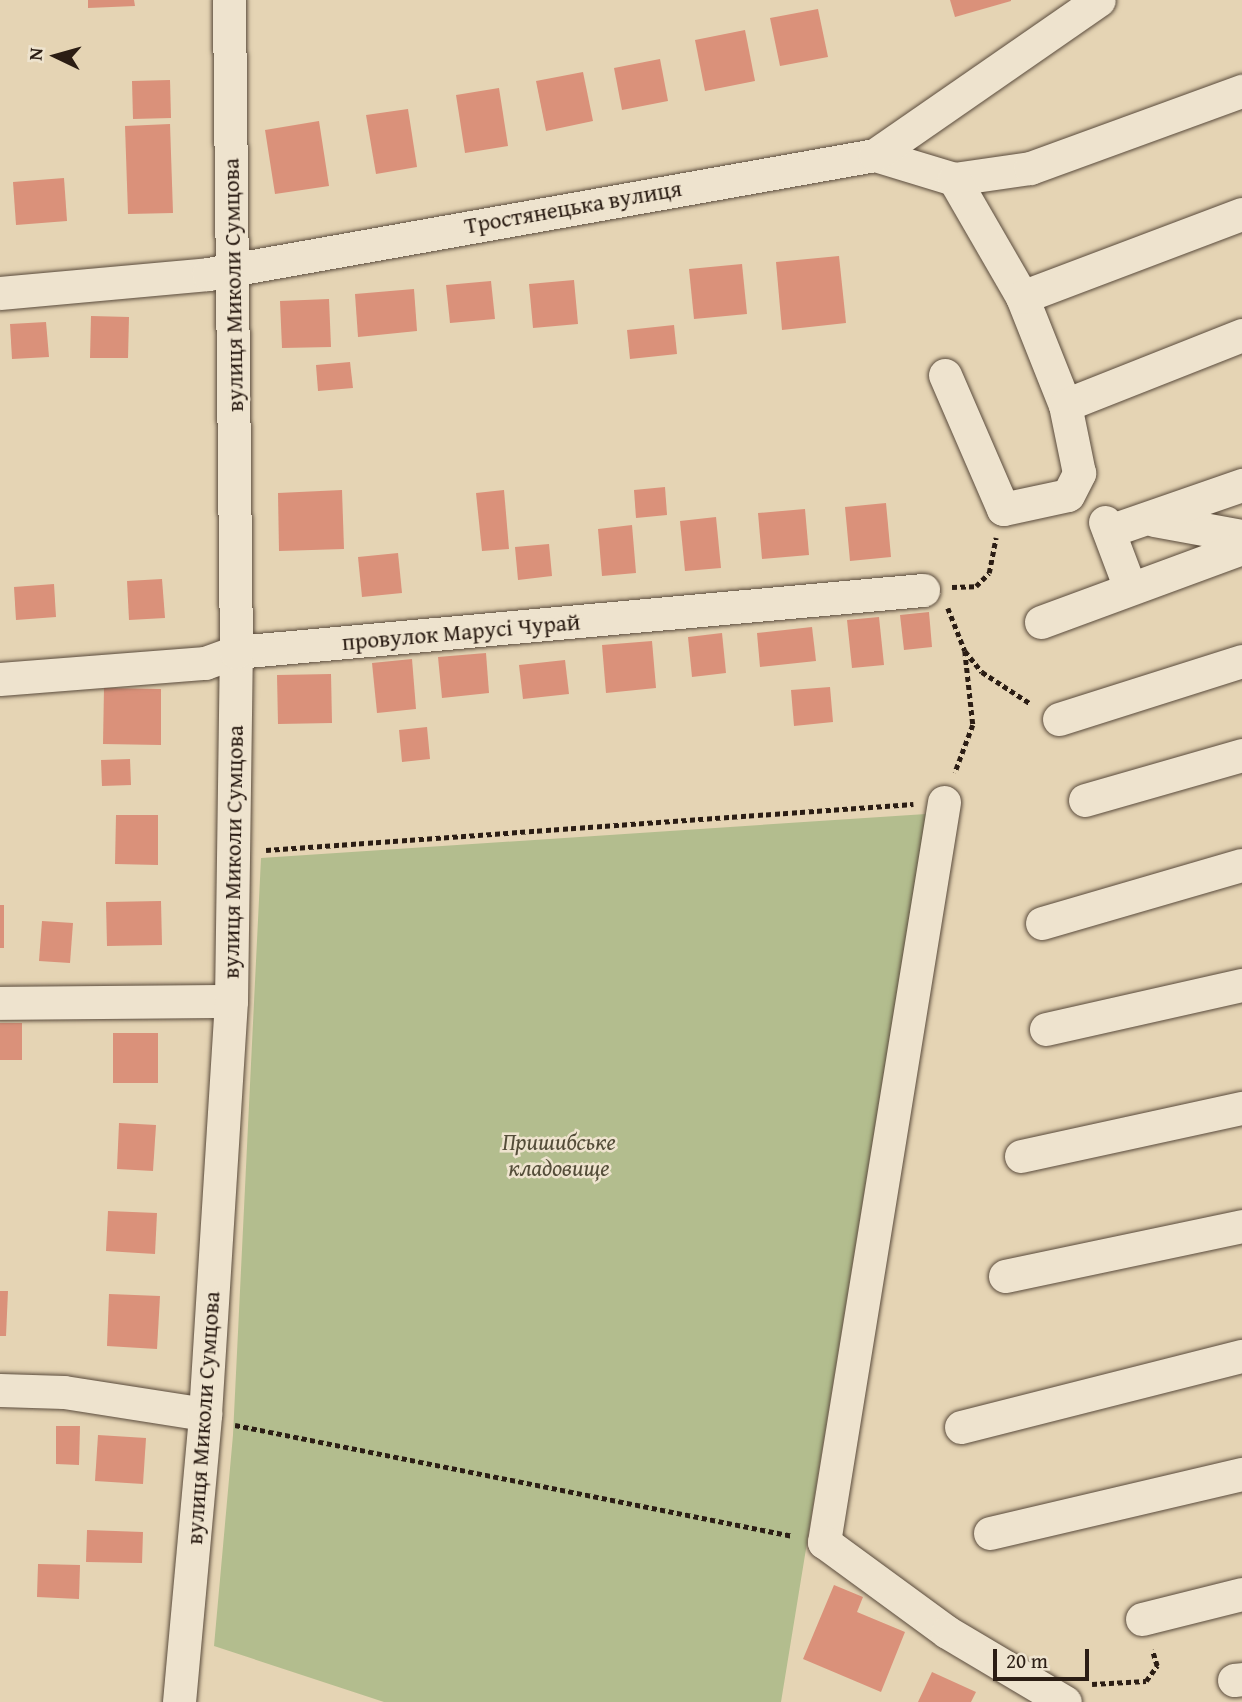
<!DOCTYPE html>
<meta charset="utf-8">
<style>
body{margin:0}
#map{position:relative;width:1242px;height:1702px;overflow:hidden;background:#e5d4b4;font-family:"Gentium Book Plus",serif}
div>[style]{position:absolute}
.green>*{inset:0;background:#b3bd8e}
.building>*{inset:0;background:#da917a}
.path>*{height:4.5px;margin-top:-2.25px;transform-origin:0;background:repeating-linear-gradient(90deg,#2b1d14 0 5px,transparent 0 8.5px)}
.roads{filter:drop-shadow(0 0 2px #5a4b3c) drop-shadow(0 0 2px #5a4b3c)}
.minor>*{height:33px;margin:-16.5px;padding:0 16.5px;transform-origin:16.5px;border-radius:16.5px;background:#eee3ce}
span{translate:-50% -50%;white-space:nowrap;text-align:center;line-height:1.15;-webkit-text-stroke:5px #eee3ce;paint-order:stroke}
.street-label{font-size:23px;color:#2b1d14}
.park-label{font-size:23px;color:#544d39;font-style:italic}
.north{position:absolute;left:21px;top:21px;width:70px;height:70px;-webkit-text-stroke:5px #eee3ce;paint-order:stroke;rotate:275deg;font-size:19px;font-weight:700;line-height:28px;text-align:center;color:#2b1d14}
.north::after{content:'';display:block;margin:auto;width:24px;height:32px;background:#2b1d14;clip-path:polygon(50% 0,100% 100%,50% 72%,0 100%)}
.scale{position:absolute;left:993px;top:1649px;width:96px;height:32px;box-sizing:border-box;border:4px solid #2b1d14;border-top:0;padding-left:9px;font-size:21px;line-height:24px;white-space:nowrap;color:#2b1d14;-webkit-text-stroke:5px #eee3ce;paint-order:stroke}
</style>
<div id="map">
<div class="green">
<i style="clip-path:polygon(926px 814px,781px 1702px,384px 1702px,214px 1646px,233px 1435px,261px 858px)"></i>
</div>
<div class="building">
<i style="clip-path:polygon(88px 0,134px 0,135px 6px,88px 8px)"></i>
<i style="clip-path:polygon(950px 0,1011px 0,1011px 1px,955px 17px)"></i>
<i style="clip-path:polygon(818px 9px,828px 57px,780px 66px,770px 18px)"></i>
<i style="clip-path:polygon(745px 30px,755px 81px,705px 91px,695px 40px)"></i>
<i style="clip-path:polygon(660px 59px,668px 101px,622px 110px,614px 68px)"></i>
<i style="clip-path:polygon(583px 72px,593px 121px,546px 131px,536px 81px)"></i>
<i style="clip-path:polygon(170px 80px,171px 118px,133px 119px,132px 81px)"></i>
<i style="clip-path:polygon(499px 88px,508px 146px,465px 153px,456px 95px)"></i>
<i style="clip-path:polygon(408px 109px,417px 167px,376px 174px,366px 115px)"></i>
<i style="clip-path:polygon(319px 121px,329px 186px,275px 194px,265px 130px)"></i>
<i style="clip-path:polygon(170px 124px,173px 213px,128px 214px,125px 126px)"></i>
<i style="clip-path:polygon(64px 178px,67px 221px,16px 225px,13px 182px)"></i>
<i style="clip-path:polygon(839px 256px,846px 323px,782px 330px,776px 262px)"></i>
<i style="clip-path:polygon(742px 264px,747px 314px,694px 319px,689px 269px)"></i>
<i style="clip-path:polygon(574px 280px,578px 324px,533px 328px,529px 284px)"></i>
<i style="clip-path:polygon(491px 281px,495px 319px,450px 323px,446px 285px)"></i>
<i style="clip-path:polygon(414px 289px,417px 331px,358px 337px,355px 294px)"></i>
<i style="clip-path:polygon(329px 299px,331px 347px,282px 348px,280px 301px)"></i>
<i style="clip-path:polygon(91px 316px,129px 317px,128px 358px,90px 358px)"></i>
<i style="clip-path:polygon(46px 322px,49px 357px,12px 359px,10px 324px)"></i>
<i style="clip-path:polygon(674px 325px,677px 354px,630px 359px,627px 330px)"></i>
<i style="clip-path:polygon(350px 362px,353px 388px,318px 391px,316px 365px)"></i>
<i style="clip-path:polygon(665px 487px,667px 515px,636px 518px,634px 490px)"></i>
<i style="clip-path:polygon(342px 490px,344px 549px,279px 551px,278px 493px)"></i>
<i style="clip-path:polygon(504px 490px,509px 549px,482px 551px,476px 493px)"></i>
<i style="clip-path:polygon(886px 503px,891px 557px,850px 561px,845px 507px)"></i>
<i style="clip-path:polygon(805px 509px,809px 555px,762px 559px,758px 513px)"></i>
<i style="clip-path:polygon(716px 517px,721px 568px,685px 571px,680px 521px)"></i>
<i style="clip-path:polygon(632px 525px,636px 573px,602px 576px,598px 529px)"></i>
<i style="clip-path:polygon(549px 544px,552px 576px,518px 580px,515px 547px)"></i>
<i style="clip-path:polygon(398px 553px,402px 593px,362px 597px,358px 557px)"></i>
<i style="clip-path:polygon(162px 579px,165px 618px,129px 620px,127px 581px)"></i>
<i style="clip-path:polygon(54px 584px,56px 617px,16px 620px,14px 587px)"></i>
<i style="clip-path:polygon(929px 612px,932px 647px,904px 650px,900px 615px)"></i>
<i style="clip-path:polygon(879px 617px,884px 665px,852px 668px,847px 620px)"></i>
<i style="clip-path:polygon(812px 627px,816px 661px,760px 667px,757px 633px)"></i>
<i style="clip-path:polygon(722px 633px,726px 673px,692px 677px,688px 637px)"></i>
<i style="clip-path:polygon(652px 641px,656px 688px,606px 693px,602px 645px)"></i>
<i style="clip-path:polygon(486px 653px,489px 693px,442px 698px,438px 657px)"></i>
<i style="clip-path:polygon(412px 659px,416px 709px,377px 713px,372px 663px)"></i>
<i style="clip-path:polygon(565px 660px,569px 694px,523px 699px,519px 665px)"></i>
<i style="clip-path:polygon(331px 674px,332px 723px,278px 724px,277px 675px)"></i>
<i style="clip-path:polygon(830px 687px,833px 722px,794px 726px,791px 690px)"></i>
<i style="clip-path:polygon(104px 688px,161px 689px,161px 745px,103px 744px)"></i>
<i style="clip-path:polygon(427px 727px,430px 759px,402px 762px,399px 730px)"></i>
<i style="clip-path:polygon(130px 759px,131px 785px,102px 786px,101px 760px)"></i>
<i style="clip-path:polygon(116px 815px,158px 815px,158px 865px,115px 864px)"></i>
<i style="clip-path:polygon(161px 901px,162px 945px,107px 946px,106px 902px)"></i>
<i style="clip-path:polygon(0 905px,4px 905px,4px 948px,0 948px)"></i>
<i style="clip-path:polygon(42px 921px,73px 923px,70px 963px,39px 961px)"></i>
<i style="clip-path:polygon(0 1023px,22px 1023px,22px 1060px,0 1060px)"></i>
<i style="clip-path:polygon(113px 1033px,158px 1033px,158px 1083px,113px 1083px)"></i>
<i style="clip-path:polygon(119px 1123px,156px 1125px,153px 1171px,117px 1169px)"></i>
<i style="clip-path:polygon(108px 1211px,157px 1213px,155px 1254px,106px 1251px)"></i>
<i style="clip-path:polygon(0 1291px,8px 1291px,6px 1336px,0 1336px)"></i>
<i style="clip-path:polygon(109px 1294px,160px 1296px,157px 1349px,107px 1346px)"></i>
<i style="clip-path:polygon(56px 1426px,80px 1426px,79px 1465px,56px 1464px)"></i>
<i style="clip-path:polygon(98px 1435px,146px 1438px,143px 1484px,95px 1481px)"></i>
<i style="clip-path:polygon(87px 1530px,143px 1532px,142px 1563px,86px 1562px)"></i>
<i style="clip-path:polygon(38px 1564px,80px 1565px,79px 1599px,37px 1597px)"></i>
<i style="clip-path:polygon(834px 1585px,863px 1597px,857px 1612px,905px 1632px,881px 1692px,803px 1659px)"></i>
<i style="clip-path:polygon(932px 1672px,976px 1692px,971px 1702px,918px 1702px)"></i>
</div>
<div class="path">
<i style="left:952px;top:587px;width:24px;rotate:-2deg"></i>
<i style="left:976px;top:586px;width:18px;rotate:-45deg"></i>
<i style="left:989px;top:573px;width:36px;rotate:-79deg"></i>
<i style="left:948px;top:608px;width:46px;rotate:68.4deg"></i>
<i style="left:965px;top:651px;width:74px;rotate:83.8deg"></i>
<i style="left:973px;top:725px;width:51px;rotate:110.6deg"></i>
<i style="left:965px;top:651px;width:27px;rotate:51deg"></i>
<i style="left:982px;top:672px;width:59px;rotate:33.1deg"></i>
<i style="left:266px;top:850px;width:649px;rotate:-4.07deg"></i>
<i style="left:235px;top:1425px;width:569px;rotate:11.25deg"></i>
<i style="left:1092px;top:1684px;width:54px;rotate:-3.2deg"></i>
<i style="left:1146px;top:1681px;width:19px;rotate:-54deg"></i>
<i style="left:1157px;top:1666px;width:17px;rotate:-107deg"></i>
</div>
<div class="roads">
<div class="minor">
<i style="left:875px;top:155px;width:83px;rotate:16.9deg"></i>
<i style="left:954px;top:179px;width:77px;rotate:-8.2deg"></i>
<i style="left:1030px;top:168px;width:226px;rotate:-20deg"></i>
<i style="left:954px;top:179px;width:136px;rotate:60deg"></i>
<i style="left:1022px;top:297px;width:116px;rotate:68.3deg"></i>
<i style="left:1065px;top:405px;width:190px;rotate:-21.6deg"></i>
<i style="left:0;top:293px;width:209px;rotate:-5.2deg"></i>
<i style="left:208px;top:274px;width:678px;rotate:-10.12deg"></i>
<i style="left:875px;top:155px;width:272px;rotate:-34.7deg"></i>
<i style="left:1022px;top:297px;width:235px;rotate:-20.7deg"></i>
<i style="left:945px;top:375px;width:146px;rotate:66.6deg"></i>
<i style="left:1003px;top:509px;width:66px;rotate:-12.2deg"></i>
<i style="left:1068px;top:495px;width:25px;rotate:-63deg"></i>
<i style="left:1079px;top:473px;width:69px;rotate:-101.6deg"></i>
<i style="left:1154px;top:520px;width:89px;rotate:10.3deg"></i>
<i style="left:1105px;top:522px;width:71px;rotate:69.3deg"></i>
<i style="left:1109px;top:531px;width:141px;rotate:-19.1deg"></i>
<i style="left:1041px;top:622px;width:214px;rotate:-20.2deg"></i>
<i style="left:0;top:679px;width:206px;rotate:-4.5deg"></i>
<i style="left:205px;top:663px;width:33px;rotate:-20deg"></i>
<i style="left:236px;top:652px;width:690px;rotate:-5.16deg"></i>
<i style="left:1059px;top:719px;width:192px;rotate:-17.6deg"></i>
<i style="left:1085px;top:800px;width:163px;rotate:-16deg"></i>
<i style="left:944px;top:802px;width:750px;rotate:99.21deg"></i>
<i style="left:824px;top:1542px;width:152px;rotate:36.2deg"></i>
<i style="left:947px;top:1632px;width:137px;rotate:30.7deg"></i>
<i style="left:1042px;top:923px;width:208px;rotate:-16.2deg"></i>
<i style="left:0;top:1003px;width:231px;rotate:-0.5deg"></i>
<i style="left:1046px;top:1029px;width:201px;rotate:-12.7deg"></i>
<i style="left:1021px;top:1156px;width:226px;rotate:-12.3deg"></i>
<i style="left:1005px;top:1276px;width:242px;rotate:-11.9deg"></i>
<i style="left:0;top:1390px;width:64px;rotate:1.8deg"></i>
<i style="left:64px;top:1392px;width:143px;rotate:8.9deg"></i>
<i style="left:961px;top:1427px;width:290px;rotate:-14.2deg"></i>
<i style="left:990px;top:1533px;width:259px;rotate:-13.2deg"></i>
<i style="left:1142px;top:1619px;width:103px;rotate:-14deg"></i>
<i style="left:1234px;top:1680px;width:8px;rotate:-7deg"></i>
<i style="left:179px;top:1702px;width:289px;rotate:-84.8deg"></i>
<i style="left:205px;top:1414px;width:414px;rotate:-86.4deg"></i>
<i style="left:231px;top:1001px;width:349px;rotate:-89.2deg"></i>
<i style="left:236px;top:652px;width:652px;rotate:-90.62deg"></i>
</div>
</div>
<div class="street-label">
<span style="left:573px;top:207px;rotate:-10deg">Тростянецька вулиця</span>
<span style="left:233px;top:285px;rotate:-91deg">вулиця Миколи Сумцова</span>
<span style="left:461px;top:632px;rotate:-5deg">провулок Марусі Чурай</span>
<span style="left:233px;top:852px;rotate:-89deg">вулиця Миколи Сумцова</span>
<span style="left:203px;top:1418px;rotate:-86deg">вулиця Миколи Сумцова</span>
</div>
<div class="park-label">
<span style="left:559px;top:1155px">Пришибське<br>кладовище</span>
</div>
<div class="north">N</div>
<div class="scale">20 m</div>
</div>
